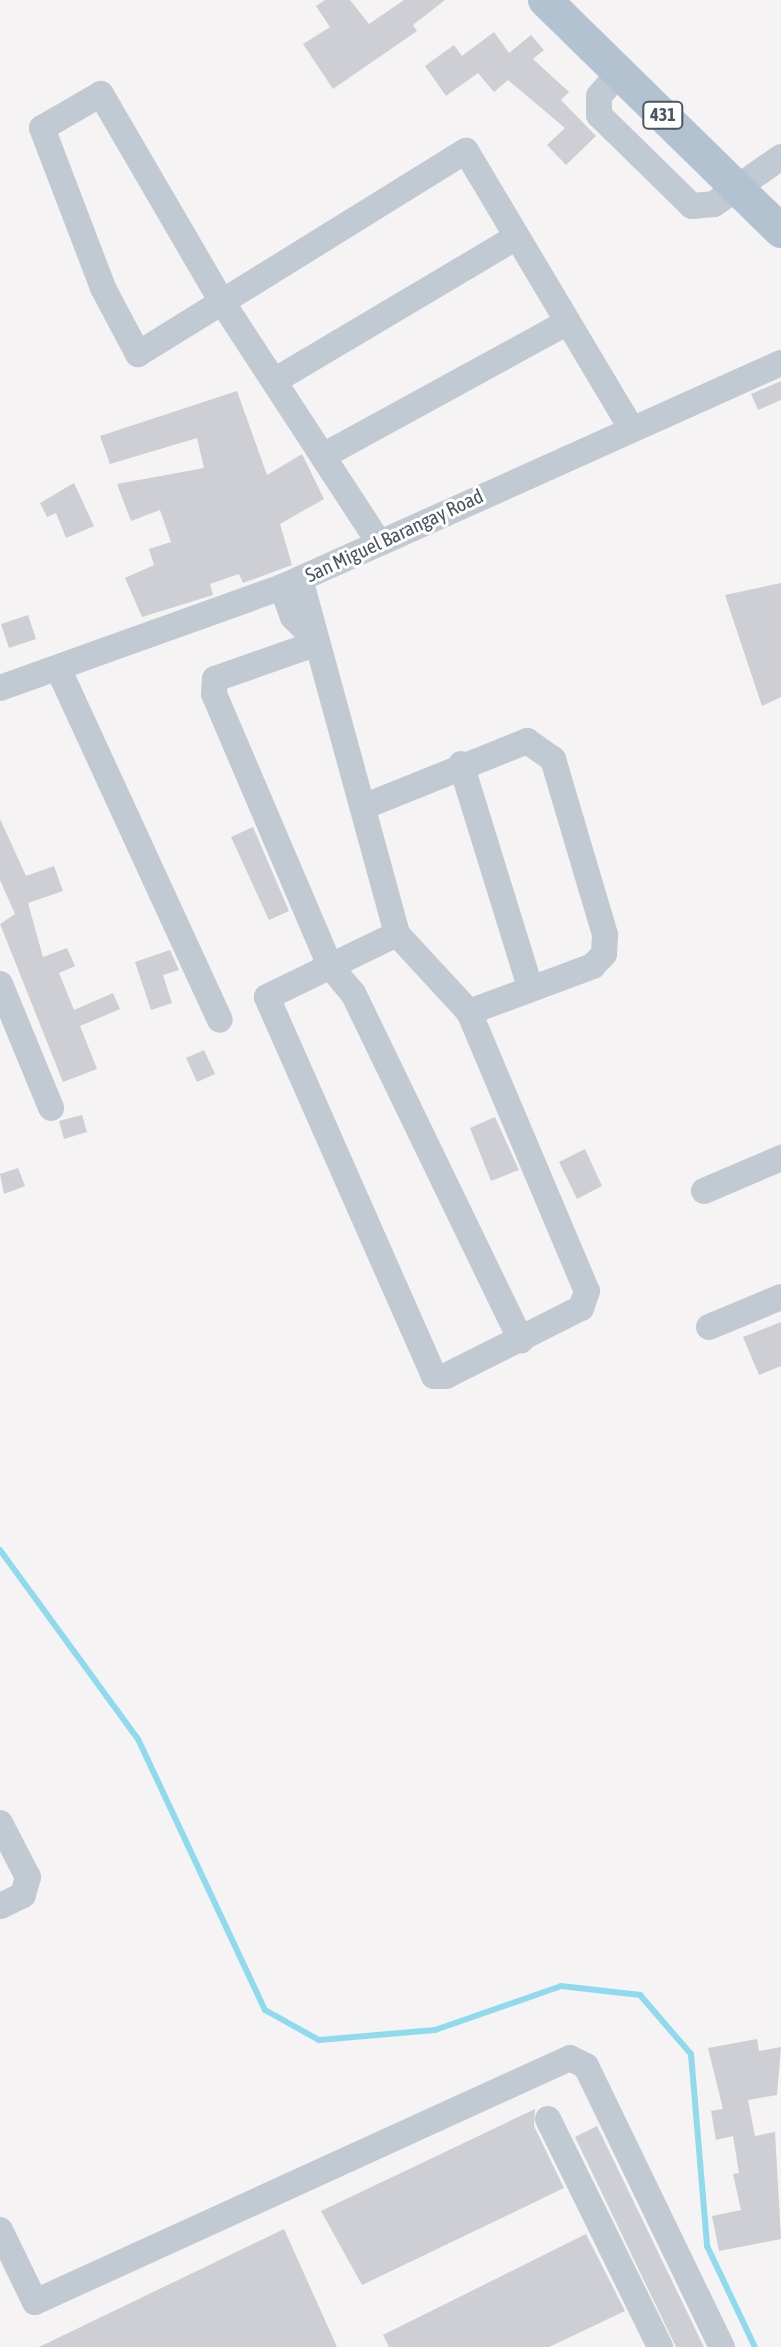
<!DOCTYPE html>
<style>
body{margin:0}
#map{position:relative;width:781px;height:2347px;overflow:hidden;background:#f5f3f3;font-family:"Asap Condensed",sans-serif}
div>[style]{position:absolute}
.stream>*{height:6px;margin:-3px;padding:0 3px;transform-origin:3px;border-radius:3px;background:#90daee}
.building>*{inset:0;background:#cdcfd5}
.minor>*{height:26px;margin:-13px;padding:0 13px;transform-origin:13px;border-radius:13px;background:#c1cad2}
.major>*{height:34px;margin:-17px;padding:0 17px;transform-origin:17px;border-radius:17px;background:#b3c2d1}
span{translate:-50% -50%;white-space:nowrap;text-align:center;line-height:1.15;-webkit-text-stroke:6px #fff;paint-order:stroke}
.shield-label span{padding:2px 6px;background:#fff;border:2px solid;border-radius:6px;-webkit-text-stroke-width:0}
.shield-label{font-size:18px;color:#4a5661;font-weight:700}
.street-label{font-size:20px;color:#4a5661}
</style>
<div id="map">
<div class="stream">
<i style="left:0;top:1550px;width:234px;rotate:53.9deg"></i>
<i style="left:138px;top:1739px;width:299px;rotate:64.9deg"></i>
<i style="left:265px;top:2010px;width:62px;rotate:29.1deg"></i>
<i style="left:319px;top:2040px;width:116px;rotate:-4.9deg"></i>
<i style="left:435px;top:2030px;width:133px;rotate:-19.2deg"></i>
<i style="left:561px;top:1986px;width:80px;rotate:6.5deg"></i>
<i style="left:640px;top:1995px;width:78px;rotate:49.2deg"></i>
<i style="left:691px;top:2054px;width:193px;rotate:85.2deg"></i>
<i style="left:707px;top:2246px;width:112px;rotate:64.6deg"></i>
</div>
<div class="building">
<i style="clip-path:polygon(325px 0,350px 0,369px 24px,404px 0,445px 0,413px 25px,417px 31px,333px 89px,303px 44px,330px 27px,316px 6px)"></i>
<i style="clip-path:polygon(494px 32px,509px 53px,531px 35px,544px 50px,533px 59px,569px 92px,561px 100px,596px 136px,566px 165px,547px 145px,565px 128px,508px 80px,494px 92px,478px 73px,446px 96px,425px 66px,454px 45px,462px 56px)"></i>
<i style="clip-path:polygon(781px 381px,781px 400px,758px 410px,751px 394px)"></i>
<i style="clip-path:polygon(237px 391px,267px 475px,302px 454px,324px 499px,280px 524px,292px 565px,243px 583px,239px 574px,210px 584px,213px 595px,142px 617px,125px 578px,154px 565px,149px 549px,171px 542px,160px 510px,131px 521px,117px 484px,204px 468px,197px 438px,110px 464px,100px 436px)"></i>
<i style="clip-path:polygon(74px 483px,94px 526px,66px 538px,56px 513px,47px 517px,40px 503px)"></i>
<i style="clip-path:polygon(781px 583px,781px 697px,762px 706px,725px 595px)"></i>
<i style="clip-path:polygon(28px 615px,36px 639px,9px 648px,1px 624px)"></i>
<i style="clip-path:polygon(0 819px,26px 876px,54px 866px,63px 891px,28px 903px,43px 957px,67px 948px,75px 966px,59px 973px,74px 1010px,113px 993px,120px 1009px,80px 1026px,97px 1069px,63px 1082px,0 924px,15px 914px,0 880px)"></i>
<i style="clip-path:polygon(253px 827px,289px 911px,269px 920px,231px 837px)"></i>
<i style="clip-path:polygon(170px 950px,179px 970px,163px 975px,172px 1003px,151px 1010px,135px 962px)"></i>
<i style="clip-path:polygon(204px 1050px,215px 1074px,197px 1082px,186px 1058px)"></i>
<i style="clip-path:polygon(82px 1115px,87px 1132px,64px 1139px,59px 1121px)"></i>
<i style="clip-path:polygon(495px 1117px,519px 1170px,491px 1181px,470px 1128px)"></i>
<i style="clip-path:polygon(585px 1149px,602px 1186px,577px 1199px,559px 1162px)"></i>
<i style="clip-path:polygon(18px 1168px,25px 1186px,4px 1194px,0 1174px)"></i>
<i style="clip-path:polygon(781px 1322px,781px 1366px,759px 1375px,743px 1337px)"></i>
<i style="clip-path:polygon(757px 2039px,759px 2051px,781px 2047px,777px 2095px,748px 2100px,755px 2136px,775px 2132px,781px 2239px,719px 2251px,712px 2216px,741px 2210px,733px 2174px,739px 2173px,733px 2136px,716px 2140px,711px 2111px,723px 2109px,708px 2048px)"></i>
<i style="clip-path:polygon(535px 2109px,534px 2126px,564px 2188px,362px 2285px,321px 2211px)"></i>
<i style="clip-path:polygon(597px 2126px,704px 2347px,676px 2347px,575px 2137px)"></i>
<i style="clip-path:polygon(284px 2229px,337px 2347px,39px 2347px)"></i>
<i style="clip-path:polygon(586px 2234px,625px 2311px,549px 2347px,389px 2347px,383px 2335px)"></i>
</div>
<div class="minor">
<i style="left:619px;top:73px;width:30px;rotate:131deg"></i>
<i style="left:599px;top:96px;width:19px;rotate:90deg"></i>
<i style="left:599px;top:115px;width:130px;rotate:44.4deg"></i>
<i style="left:692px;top:206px;width:22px;rotate:-5deg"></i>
<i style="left:714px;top:204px;width:82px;rotate:-35deg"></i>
<i style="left:274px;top:381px;width:282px;rotate:-30.7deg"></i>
<i style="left:323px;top:456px;width:279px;rotate:-28.7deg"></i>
<i style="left:378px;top:541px;width:285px;rotate:-123.1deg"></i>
<i style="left:222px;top:302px;width:241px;rotate:-120.2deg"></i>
<i style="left:101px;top:94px;width:68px;rotate:150deg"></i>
<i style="left:42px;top:128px;width:171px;rotate:69.1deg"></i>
<i style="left:103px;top:288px;width:75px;rotate:62.1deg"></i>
<i style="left:138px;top:354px;width:99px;rotate:-31.8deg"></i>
<i style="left:222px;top:302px;width:287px;rotate:-31.8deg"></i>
<i style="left:466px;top:151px;width:322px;rotate:59.2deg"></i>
<i style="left:300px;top:579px;width:368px;rotate:74.7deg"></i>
<i style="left:397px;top:934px;width:106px;rotate:47.3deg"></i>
<i style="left:469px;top:1012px;width:303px;rotate:67.1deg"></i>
<i style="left:587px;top:1291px;width:18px;rotate:109deg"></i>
<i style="left:581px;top:1308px;width:151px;rotate:153.3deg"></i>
<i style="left:446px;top:1376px;width:12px;rotate:180deg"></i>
<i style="left:434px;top:1376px;width:414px;rotate:-113.8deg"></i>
<i style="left:267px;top:997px;width:144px;rotate:-25.9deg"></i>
<i style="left:282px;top:587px;width:32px;rotate:70deg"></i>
<i style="left:293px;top:617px;width:23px;rotate:45deg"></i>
<i style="left:312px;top:645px;width:103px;rotate:160.7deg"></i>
<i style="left:215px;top:679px;width:15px;rotate:94deg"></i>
<i style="left:214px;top:694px;width:296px;rotate:66.9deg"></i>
<i style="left:330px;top:966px;width:35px;rotate:50deg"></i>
<i style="left:353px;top:993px;width:386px;rotate:64.2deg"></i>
<i style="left:58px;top:668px;width:387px;rotate:65.3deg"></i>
<i style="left:0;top:688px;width:300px;rotate:-19.7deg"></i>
<i style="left:282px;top:587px;width:547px;rotate:-24.18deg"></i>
<i style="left:461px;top:764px;width:233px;rotate:72.8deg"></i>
<i style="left:363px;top:807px;width:177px;rotate:-21.9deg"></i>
<i style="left:527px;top:741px;width:32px;rotate:35deg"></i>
<i style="left:553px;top:759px;width:184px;rotate:73.5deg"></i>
<i style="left:605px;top:935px;width:19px;rotate:93deg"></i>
<i style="left:604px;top:954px;width:16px;rotate:133deg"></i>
<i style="left:593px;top:966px;width:132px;rotate:159.6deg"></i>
<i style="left:0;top:984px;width:134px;rotate:67.6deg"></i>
<i style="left:704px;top:1191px;width:84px;rotate:-23.2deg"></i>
<i style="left:709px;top:1327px;width:78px;rotate:-22.6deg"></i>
<i style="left:0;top:1823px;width:61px;rotate:62.6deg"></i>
<i style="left:28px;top:1877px;width:19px;rotate:106deg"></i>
<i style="left:23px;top:1895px;width:25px;rotate:154deg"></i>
<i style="left:548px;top:2119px;width:254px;rotate:63.8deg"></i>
<i style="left:0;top:2230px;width:80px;rotate:64.1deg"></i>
<i style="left:35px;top:2302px;width:588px;rotate:-24.52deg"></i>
<i style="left:570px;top:2058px;width:18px;rotate:27deg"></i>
<i style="left:586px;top:2066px;width:312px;rotate:64.2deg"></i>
</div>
<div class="major">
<i style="left:545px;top:0;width:330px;rotate:44.4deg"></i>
</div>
<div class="shield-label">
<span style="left:663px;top:115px">431</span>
</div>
<div class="street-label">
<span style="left:394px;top:535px;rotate:-25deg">San Miguel Barangay Road</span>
</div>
</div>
